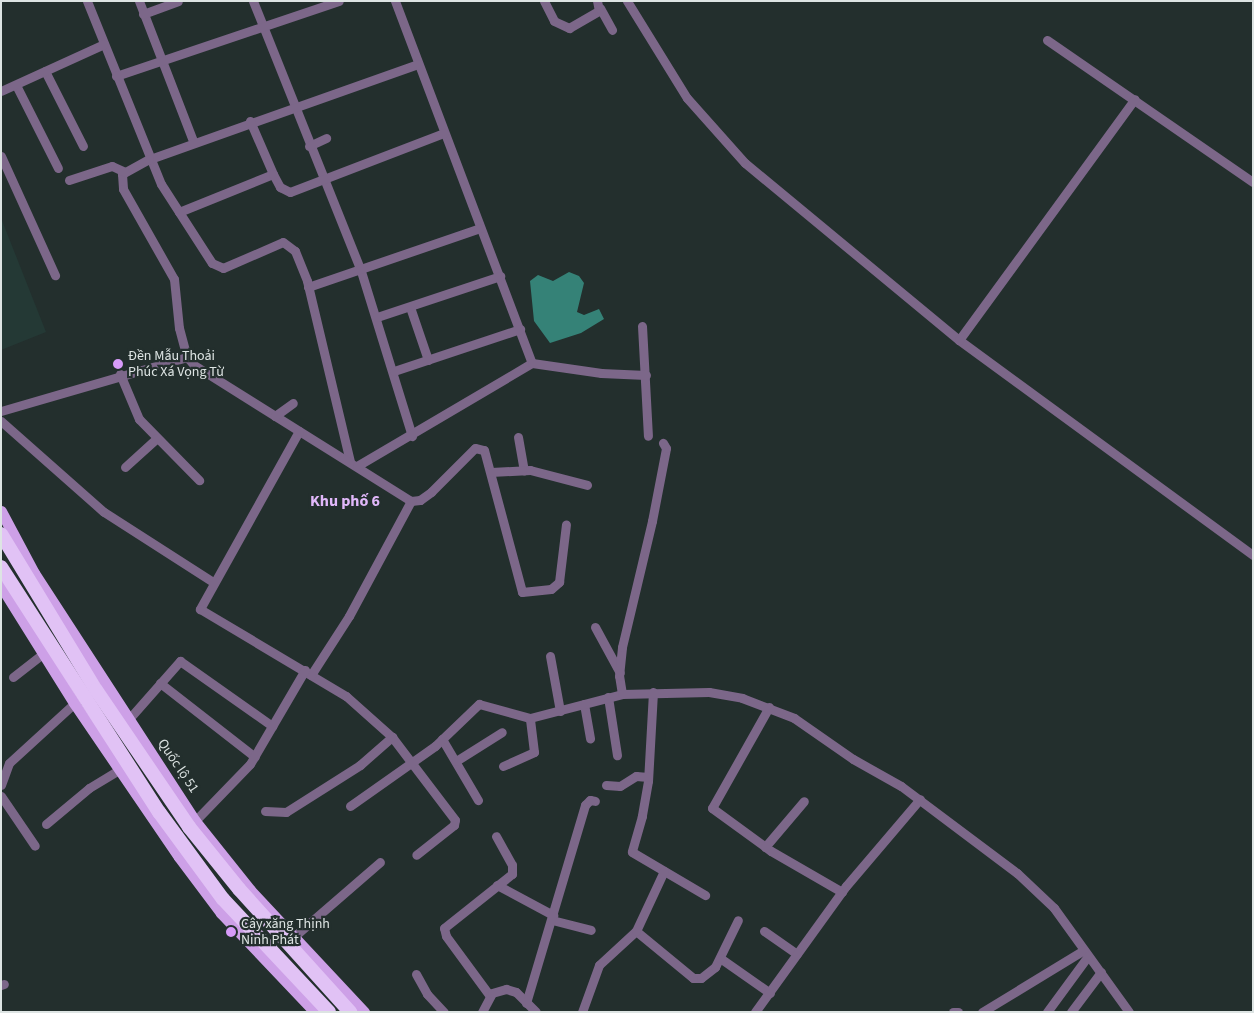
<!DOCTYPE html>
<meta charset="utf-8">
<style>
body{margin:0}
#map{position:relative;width:1254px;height:1013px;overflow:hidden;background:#232f2d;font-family:"Source Sans 3",sans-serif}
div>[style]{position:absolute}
.built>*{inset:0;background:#243935}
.water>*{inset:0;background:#358277}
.minor>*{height:9px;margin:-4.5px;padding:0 4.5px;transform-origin:4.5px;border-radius:4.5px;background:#7c6789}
.major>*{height:11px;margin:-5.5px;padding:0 5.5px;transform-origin:5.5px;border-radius:5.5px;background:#cda0e7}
.highway>*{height:14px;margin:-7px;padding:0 7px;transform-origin:7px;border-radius:7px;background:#e1c2f5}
.dots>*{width:14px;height:14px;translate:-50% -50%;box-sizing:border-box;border:2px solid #232f2d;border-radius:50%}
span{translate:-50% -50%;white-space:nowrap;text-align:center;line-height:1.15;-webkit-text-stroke:4.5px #232f2d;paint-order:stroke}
.poi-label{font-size:14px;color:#dde4e3}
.left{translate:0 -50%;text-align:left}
.street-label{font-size:14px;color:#dde4e3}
.quarter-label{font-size:16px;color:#e1b8fa;font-weight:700}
.frame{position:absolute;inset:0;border:2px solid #dde4e3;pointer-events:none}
</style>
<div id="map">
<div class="built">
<i style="clip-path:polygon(1px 218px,46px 332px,1px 350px)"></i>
</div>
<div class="water">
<i style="clip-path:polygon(569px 272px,579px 276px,584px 283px,577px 312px,584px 315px,599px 309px,604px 319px,581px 333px,550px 343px,534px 321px,530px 281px,538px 275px,553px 281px)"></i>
</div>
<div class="minor">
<i style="left:87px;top:1px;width:197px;rotate:68deg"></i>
<i style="left:161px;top:184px;width:94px;rotate:57.2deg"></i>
<i style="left:212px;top:263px;width:12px;rotate:24deg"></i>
<i style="left:223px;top:268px;width:65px;rotate:-23.4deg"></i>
<i style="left:283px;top:242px;width:15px;rotate:37deg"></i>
<i style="left:295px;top:251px;width:32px;rotate:68deg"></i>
<i style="left:307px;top:281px;width:186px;rotate:76.6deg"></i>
<i style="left:139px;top:1px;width:150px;rotate:68.9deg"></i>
<i style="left:253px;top:1px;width:288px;rotate:68.2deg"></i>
<i style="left:360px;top:268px;width:176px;rotate:72.8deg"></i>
<i style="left:395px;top:1px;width:387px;rotate:69.3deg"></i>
<i style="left:544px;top:1px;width:22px;rotate:63deg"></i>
<i style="left:554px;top:21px;width:17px;rotate:25deg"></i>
<i style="left:569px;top:28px;width:34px;rotate:-30deg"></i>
<i style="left:599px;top:11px;width:10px;rotate:-101deg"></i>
<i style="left:627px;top:1px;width:114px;rotate:58.3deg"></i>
<i style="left:687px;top:98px;width:87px;rotate:48.3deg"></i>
<i style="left:745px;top:163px;width:278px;rotate:39.6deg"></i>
<i style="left:959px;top:340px;width:364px;rotate:36.2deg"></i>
<i style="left:600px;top:8px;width:25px;rotate:61deg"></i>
<i style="left:143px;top:14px;width:37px;rotate:-20deg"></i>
<i style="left:1047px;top:40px;width:250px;rotate:34.6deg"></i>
<i style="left:418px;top:64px;width:285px;rotate:160.5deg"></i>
<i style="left:149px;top:159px;width:31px;rotate:151deg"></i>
<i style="left:122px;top:174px;width:15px;rotate:86deg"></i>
<i style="left:123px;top:189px;width:103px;rotate:60.5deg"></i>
<i style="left:174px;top:279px;width:49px;rotate:84.2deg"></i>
<i style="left:179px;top:328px;width:30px;rotate:75deg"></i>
<i style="left:187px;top:357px;width:11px;rotate:49deg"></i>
<i style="left:194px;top:365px;width:256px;rotate:32.1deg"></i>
<i style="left:411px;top:501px;width:9px;rotate:-6deg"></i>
<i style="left:420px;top:500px;width:14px;rotate:-36deg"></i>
<i style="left:431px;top:492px;width:62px;rotate:-45deg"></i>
<i style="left:475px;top:448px;width:9px;rotate:13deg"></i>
<i style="left:484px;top:450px;width:147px;rotate:75deg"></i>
<i style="left:522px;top:592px;width:29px;rotate:-6deg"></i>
<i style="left:551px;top:589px;width:11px;rotate:-41deg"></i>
<i style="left:559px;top:582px;width:58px;rotate:-83.1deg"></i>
<i style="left:45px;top:71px;width:84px;rotate:63.1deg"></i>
<i style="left:116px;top:76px;width:235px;rotate:-18.6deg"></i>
<i style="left:16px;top:85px;width:93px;rotate:63.2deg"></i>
<i style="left:1px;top:91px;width:113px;rotate:-24.5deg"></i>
<i style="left:250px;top:121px;width:58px;rotate:66.5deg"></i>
<i style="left:309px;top:146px;width:19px;rotate:-25deg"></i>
<i style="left:1px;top:156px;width:131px;rotate:65.6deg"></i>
<i style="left:69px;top:180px;width:45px;rotate:-18deg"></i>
<i style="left:112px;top:166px;width:14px;rotate:25deg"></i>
<i style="left:179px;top:212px;width:101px;rotate:-22deg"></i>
<i style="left:273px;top:174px;width:15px;rotate:62deg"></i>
<i style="left:280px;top:187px;width:11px;rotate:27deg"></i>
<i style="left:290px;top:192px;width:165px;rotate:-21deg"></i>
<i style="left:308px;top:287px;width:182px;rotate:-18.9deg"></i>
<i style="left:410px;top:307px;width:56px;rotate:71.2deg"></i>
<i style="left:377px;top:317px;width:130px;rotate:-18.4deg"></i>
<i style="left:642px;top:326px;width:110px;rotate:86.9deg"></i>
<i style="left:959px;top:340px;width:298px;rotate:-53.9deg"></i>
<i style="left:394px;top:371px;width:133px;rotate:-18.4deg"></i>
<i style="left:120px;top:374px;width:49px;rotate:67.1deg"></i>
<i style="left:139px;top:419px;width:86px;rotate:45.5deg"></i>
<i style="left:1px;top:411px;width:194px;rotate:-16.2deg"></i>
<i style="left:275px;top:416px;width:22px;rotate:-36deg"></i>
<i style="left:1px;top:421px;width:137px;rotate:41.5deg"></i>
<i style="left:104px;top:512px;width:130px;rotate:32.7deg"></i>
<i style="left:299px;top:431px;width:204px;rotate:119.1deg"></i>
<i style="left:200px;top:609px;width:170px;rotate:30.8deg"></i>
<i style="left:346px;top:696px;width:62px;rotate:41.7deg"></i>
<i style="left:392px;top:737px;width:104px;rotate:52.8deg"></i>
<i style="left:455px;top:820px;width:5px;rotate:101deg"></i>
<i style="left:454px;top:825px;width:48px;rotate:141.7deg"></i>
<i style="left:518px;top:437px;width:34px;rotate:80deg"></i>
<i style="left:357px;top:466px;width:203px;rotate:-30.5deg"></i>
<i style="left:532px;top:363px;width:70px;rotate:8.2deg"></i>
<i style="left:601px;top:373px;width:45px;rotate:2.5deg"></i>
<i style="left:125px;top:467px;width:43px;rotate:-42.2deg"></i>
<i style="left:491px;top:472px;width:39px;rotate:-3deg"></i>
<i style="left:530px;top:470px;width:59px;rotate:14.7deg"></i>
<i style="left:595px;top:627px;width:52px;rotate:61.5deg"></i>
<i style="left:550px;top:656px;width:56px;rotate:79.7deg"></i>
<i style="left:311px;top:675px;width:70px;rotate:-57.2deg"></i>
<i style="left:349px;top:616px;width:131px;rotate:-61.7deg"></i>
<i style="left:13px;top:677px;width:37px;rotate:-38deg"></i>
<i style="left:160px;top:683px;width:120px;rotate:37.9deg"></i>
<i style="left:653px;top:692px;width:89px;rotate:93.2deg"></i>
<i style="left:648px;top:781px;width:36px;rotate:100deg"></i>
<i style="left:642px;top:816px;width:37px;rotate:106deg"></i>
<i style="left:632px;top:852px;width:85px;rotate:30.5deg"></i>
<i style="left:622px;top:694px;width:18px;rotate:-99deg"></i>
<i style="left:619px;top:676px;width:29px;rotate:-84deg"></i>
<i style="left:622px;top:647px;width:130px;rotate:-76.6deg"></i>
<i style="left:652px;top:521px;width:74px;rotate:-79.1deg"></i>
<i style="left:666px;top:448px;width:6px;rotate:-121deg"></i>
<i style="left:608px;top:697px;width:59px;rotate:81.2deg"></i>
<i style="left:584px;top:704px;width:35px;rotate:80deg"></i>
<i style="left:769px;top:707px;width:116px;rotate:119.4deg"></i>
<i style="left:712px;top:808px;width:73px;rotate:36.1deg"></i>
<i style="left:771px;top:851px;width:82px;rotate:30deg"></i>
<i style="left:128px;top:720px;width:79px;rotate:-48.6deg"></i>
<i style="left:180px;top:661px;width:113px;rotate:35.2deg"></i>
<i style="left:442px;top:739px;width:71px;rotate:59.5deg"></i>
<i style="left:456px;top:761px;width:54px;rotate:-32.2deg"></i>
<i style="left:503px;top:766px;width:34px;rotate:-24deg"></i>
<i style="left:534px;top:752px;width:34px;rotate:-97deg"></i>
<i style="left:1px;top:785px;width:23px;rotate:-70deg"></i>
<i style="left:9px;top:763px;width:93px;rotate:-42.4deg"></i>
<i style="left:606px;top:785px;width:14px;rotate:4deg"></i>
<i style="left:620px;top:786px;width:19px;rotate:-32deg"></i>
<i style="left:636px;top:776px;width:12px;rotate:5deg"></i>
<i style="left:1px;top:796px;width:60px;rotate:55.8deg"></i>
<i style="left:350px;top:806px;width:104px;rotate:-35.2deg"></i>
<i style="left:435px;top:746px;width:61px;rotate:-43.7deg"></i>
<i style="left:479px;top:704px;width:53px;rotate:15.4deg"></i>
<i style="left:530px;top:718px;width:95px;rotate:-14.6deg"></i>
<i style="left:622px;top:694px;width:87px;rotate:-1.3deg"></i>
<i style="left:709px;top:692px;width:34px;rotate:10deg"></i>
<i style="left:742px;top:698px;width:56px;rotate:21deg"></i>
<i style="left:794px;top:718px;width:72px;rotate:34.8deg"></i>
<i style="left:853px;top:759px;width:55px;rotate:29.4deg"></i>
<i style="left:901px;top:786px;width:145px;rotate:36.9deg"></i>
<i style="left:1017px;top:873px;width:51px;rotate:43.4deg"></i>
<i style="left:1054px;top:908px;width:128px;rotate:54.2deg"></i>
<i style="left:265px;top:811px;width:21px;rotate:3deg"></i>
<i style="left:286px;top:812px;width:88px;rotate:-32.4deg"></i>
<i style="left:360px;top:765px;width:43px;rotate:-41.2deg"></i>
<i style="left:46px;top:824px;width:56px;rotate:-39.9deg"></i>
<i style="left:89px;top:788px;width:35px;rotate:-31deg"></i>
<i style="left:192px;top:824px;width:83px;rotate:-46deg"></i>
<i style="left:250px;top:764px;width:109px;rotate:-59.7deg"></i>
<i style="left:765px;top:847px;width:60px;rotate:-49.7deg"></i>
<i style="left:497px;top:885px;width:64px;rotate:28.2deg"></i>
<i style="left:552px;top:920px;width:40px;rotate:14.4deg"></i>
<i style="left:636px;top:931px;width:74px;rotate:39.5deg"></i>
<i style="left:693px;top:978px;width:8px"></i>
<i style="left:701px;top:978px;width:18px;rotate:-38deg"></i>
<i style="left:715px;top:967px;width:52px;rotate:-63.9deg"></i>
<i style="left:764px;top:931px;width:40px;rotate:34.9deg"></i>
<i style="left:290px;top:940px;width:119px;rotate:-40.9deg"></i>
<i style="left:720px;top:958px;width:61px;rotate:35deg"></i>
<i style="left:416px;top:974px;width:23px;rotate:61deg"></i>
<i style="left:427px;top:994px;width:25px;rotate:47deg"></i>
<i style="left:1px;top:985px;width:3px;rotate:-18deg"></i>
<i style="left:490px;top:996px;width:74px;rotate:-126.3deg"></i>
<i style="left:446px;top:936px;width:8px;rotate:-104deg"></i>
<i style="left:444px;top:928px;width:87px;rotate:-38.5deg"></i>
<i style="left:512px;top:874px;width:9px;rotate:-90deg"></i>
<i style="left:512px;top:865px;width:33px;rotate:-119deg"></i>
<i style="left:526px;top:1003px;width:207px;rotate:-73.4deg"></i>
<i style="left:585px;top:805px;width:7px;rotate:-45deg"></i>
<i style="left:590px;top:800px;width:5px;rotate:11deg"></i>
<i style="left:482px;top:1012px;width:21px;rotate:-62deg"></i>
<i style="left:492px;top:993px;width:15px;rotate:-16deg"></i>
<i style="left:506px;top:989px;width:10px;rotate:17deg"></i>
<i style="left:516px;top:992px;width:28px;rotate:45deg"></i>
<i style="left:582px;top:1012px;width:50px;rotate:-70.1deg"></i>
<i style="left:599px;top:965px;width:50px;rotate:-42.6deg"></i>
<i style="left:636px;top:931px;width:66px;rotate:-65deg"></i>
<i style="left:755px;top:1012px;width:155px;rotate:-54.2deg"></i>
<i style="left:846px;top:886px;width:114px;rotate:-49.6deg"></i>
<i style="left:953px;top:1012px;width:5px"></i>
<i style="left:982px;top:1012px;width:119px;rotate:-31.3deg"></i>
<i style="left:1047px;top:1012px;width:69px;rotate:-53.8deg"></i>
<i style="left:1071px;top:1012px;width:50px;rotate:-53.1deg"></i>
</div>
<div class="major">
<i style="left:1px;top:511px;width:70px;rotate:62deg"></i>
<i style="left:34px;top:573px;width:296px;rotate:57deg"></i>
<i style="left:195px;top:821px;width:88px;rotate:51.4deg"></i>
<i style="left:250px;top:890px;width:167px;rotate:46.9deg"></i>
<i style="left:1px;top:586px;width:138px;rotate:58deg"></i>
<i style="left:74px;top:703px;width:186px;rotate:55.7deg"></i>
<i style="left:179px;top:857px;width:70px;rotate:53.1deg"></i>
<i style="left:221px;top:913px;width:137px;rotate:46.5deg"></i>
</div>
<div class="highway">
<i style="left:1px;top:534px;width:183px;rotate:58.7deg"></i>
<i style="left:96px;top:690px;width:166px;rotate:55.8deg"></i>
<i style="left:189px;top:827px;width:80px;rotate:51.1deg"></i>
<i style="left:239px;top:889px;width:166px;rotate:47.9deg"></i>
<i style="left:1px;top:567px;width:292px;rotate:57.2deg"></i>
<i style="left:159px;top:812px;width:108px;rotate:53.7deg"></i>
<i style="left:223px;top:899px;width:155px;rotate:46.8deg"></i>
</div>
<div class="dots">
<i style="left:118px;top:364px;background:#d79bf9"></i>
<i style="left:231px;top:932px;background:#d79bf9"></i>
</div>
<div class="poi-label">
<span class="left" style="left:128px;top:364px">Đền Mẫu Thoải<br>Phúc Xá Vọng Từ</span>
<span class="left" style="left:241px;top:932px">Cây xăng Thịnh<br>Ninh Phát</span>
</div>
<div class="street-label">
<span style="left:178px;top:766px;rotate:56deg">Quốc lộ 51</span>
</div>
<div class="quarter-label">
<span style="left:345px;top:501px">Khu phố 6</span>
</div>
<div class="frame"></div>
</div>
